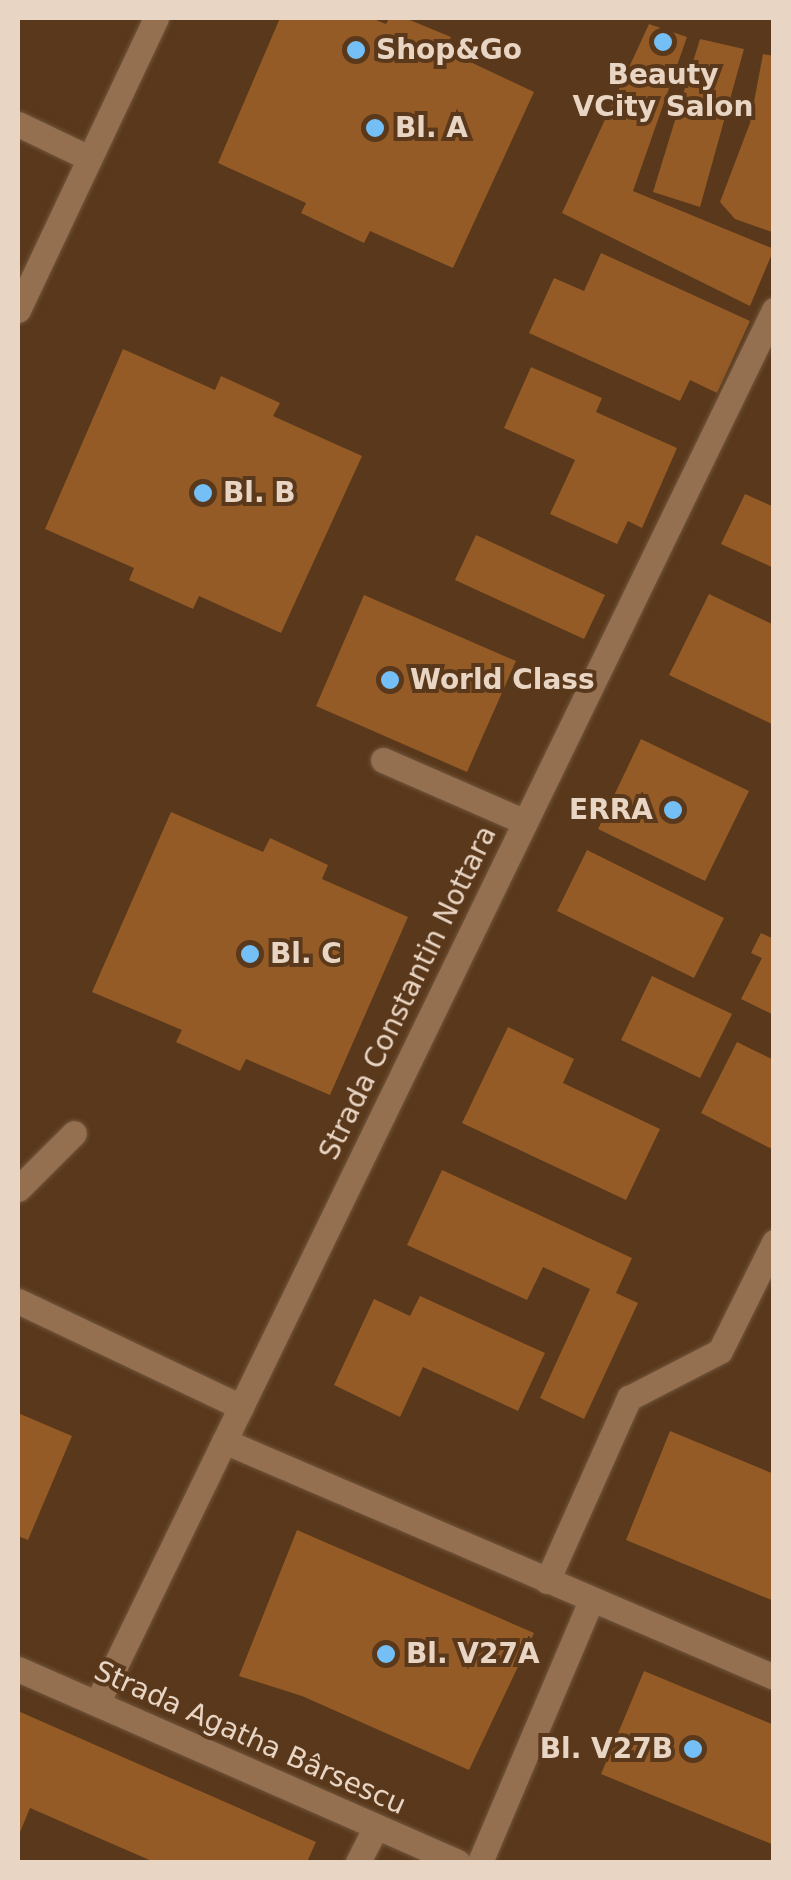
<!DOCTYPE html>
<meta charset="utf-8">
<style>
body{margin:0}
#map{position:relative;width:791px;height:1880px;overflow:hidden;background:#59381b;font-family:"DejaVu Sans",sans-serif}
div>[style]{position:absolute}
.building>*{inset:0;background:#945b26}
.roads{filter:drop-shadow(0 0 2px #71553b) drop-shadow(0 0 2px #71553b)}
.lane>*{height:25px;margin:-12.5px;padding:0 12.5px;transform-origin:12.5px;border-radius:12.5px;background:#947051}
.street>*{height:25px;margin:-12.5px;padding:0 12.5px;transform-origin:12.5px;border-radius:12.5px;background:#947051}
.secondary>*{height:25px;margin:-12.5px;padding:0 12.5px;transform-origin:12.5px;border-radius:12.5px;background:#947051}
.dots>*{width:28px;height:28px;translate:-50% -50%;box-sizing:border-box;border:5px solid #59381b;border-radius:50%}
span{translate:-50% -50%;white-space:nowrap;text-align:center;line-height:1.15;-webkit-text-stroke:8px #59381b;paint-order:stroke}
.poi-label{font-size:28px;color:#e9d5c4;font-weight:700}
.left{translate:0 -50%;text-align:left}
.right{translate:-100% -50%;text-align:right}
.street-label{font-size:28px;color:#e9d5c4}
.frame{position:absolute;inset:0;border:20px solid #e9d5c4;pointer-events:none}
</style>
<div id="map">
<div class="building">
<i style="clip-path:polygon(280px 18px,371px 18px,386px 24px,389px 18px,405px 18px,451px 37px,445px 50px,534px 92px,453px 268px,370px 231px,364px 243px,301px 213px,306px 203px,218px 163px)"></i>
<i style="clip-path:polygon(649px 24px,687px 37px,633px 191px,774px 249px,750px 306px,562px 213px)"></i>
<i style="clip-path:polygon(700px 39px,744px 49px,700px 207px,653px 192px)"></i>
<i style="clip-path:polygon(763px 54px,774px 56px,772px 232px,735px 219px,720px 202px,750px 123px)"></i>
<i style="clip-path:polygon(601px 253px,750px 321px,717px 393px,690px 380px,680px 401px,529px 333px,554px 278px,584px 291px)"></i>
<i style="clip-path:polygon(123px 349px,215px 390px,221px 376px,280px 403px,273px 416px,362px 456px,281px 633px,199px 596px,193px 609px,129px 580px,134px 568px,45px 529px)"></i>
<i style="clip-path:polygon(531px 367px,602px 398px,596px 412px,677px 448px,642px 528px,628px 521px,617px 544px,550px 514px,575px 460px,504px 428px)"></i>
<i style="clip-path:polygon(745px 494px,774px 507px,774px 568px,721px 544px)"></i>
<i style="clip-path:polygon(476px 535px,605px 595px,584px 639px,455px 580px)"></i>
<i style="clip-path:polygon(709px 594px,774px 625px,774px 725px,669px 675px)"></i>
<i style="clip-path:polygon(364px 595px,516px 661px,467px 772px,316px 706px)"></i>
<i style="clip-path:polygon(641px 739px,749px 791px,705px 881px,598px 829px)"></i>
<i style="clip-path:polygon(171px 812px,263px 852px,270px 838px,328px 865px,322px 879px,408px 917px,330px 1095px,246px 1059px,240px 1071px,176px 1042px,182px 1030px,92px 992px)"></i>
<i style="clip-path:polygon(587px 850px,724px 918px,694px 978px,557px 911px)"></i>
<i style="clip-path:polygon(761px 933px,774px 939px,774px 1015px,741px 999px,762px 958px,751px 953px)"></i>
<i style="clip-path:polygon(652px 976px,732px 1014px,700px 1078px,621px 1040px)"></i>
<i style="clip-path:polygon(508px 1027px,574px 1059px,563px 1083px,660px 1129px,626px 1200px,462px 1123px)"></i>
<i style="clip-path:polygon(737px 1042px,774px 1060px,774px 1150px,701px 1113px)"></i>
<i style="clip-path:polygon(442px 1170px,632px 1258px,616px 1293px,638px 1303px,584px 1419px,540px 1398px,590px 1289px,543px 1267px,527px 1300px,407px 1245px)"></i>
<i style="clip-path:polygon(420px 1296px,545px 1353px,518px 1411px,423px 1367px,400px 1417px,334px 1385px,374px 1299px,410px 1316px)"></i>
<i style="clip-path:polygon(18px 1413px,72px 1436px,28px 1540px,18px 1536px)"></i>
<i style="clip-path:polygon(670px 1431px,774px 1474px,774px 1601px,626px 1540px)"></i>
<i style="clip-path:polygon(297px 1530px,534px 1633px,469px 1770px,302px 1696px,239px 1676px)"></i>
<i style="clip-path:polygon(644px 1671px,774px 1725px,774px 1845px,601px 1774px)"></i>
<i style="clip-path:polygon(18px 1711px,316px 1842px,307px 1862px,154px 1862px,30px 1808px,18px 1837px)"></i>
</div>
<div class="roads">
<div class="lane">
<i style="left:18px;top:124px;width:79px;rotate:25.6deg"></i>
<i style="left:18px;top:310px;width:323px;rotate:-64.7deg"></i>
<i style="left:383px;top:760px;width:155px;rotate:23.6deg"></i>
<i style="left:18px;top:1189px;width:79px;rotate:-45deg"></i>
</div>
<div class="street">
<i style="left:18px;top:1301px;width:247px;rotate:25.4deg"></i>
<i style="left:224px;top:1441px;width:598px;rotate:23.22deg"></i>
<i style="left:547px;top:1581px;width:201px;rotate:-65.9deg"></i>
<i style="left:629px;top:1398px;width:102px;rotate:-27.3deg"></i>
<i style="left:720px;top:1351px;width:122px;rotate:-63.6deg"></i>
<i style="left:97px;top:1703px;width:1549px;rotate:-64.08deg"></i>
<i style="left:358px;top:1862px;width:38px;rotate:-63deg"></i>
<i style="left:480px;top:1862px;width:285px;rotate:-67deg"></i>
</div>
<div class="secondary">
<i style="left:18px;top:1669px;width:480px;rotate:23.7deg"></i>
</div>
</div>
<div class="dots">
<i style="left:663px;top:42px;background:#74c0f6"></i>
<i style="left:356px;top:50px;background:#74c0f6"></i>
<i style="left:375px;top:128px;background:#74c0f6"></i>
<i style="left:203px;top:493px;background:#74c0f6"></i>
<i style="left:390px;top:680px;background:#74c0f6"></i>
<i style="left:673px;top:810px;background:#74c0f6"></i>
<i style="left:250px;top:954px;background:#74c0f6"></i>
<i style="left:386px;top:1654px;background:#74c0f6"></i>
<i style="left:693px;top:1749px;background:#74c0f6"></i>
</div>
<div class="poi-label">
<span class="left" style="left:376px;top:50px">Shop&amp;Go</span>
<span style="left:663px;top:91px">Beauty<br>VCity Salon</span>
<span class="left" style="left:395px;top:128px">Bl. A</span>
<span class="left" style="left:223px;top:493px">Bl. B</span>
<span class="left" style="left:410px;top:680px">World Class</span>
<span class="right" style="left:653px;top:810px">ERRA</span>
<span class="left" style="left:270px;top:954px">Bl. C</span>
<span class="left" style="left:406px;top:1654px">Bl. V27A</span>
<span class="right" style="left:673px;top:1749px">Bl. V27B</span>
</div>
<div class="street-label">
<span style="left:408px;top:993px;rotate:-64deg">Strada Constantin Nottara</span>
<span style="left:250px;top:1738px;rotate:24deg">Strada Agatha Bârsescu</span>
</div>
<div class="frame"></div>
</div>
